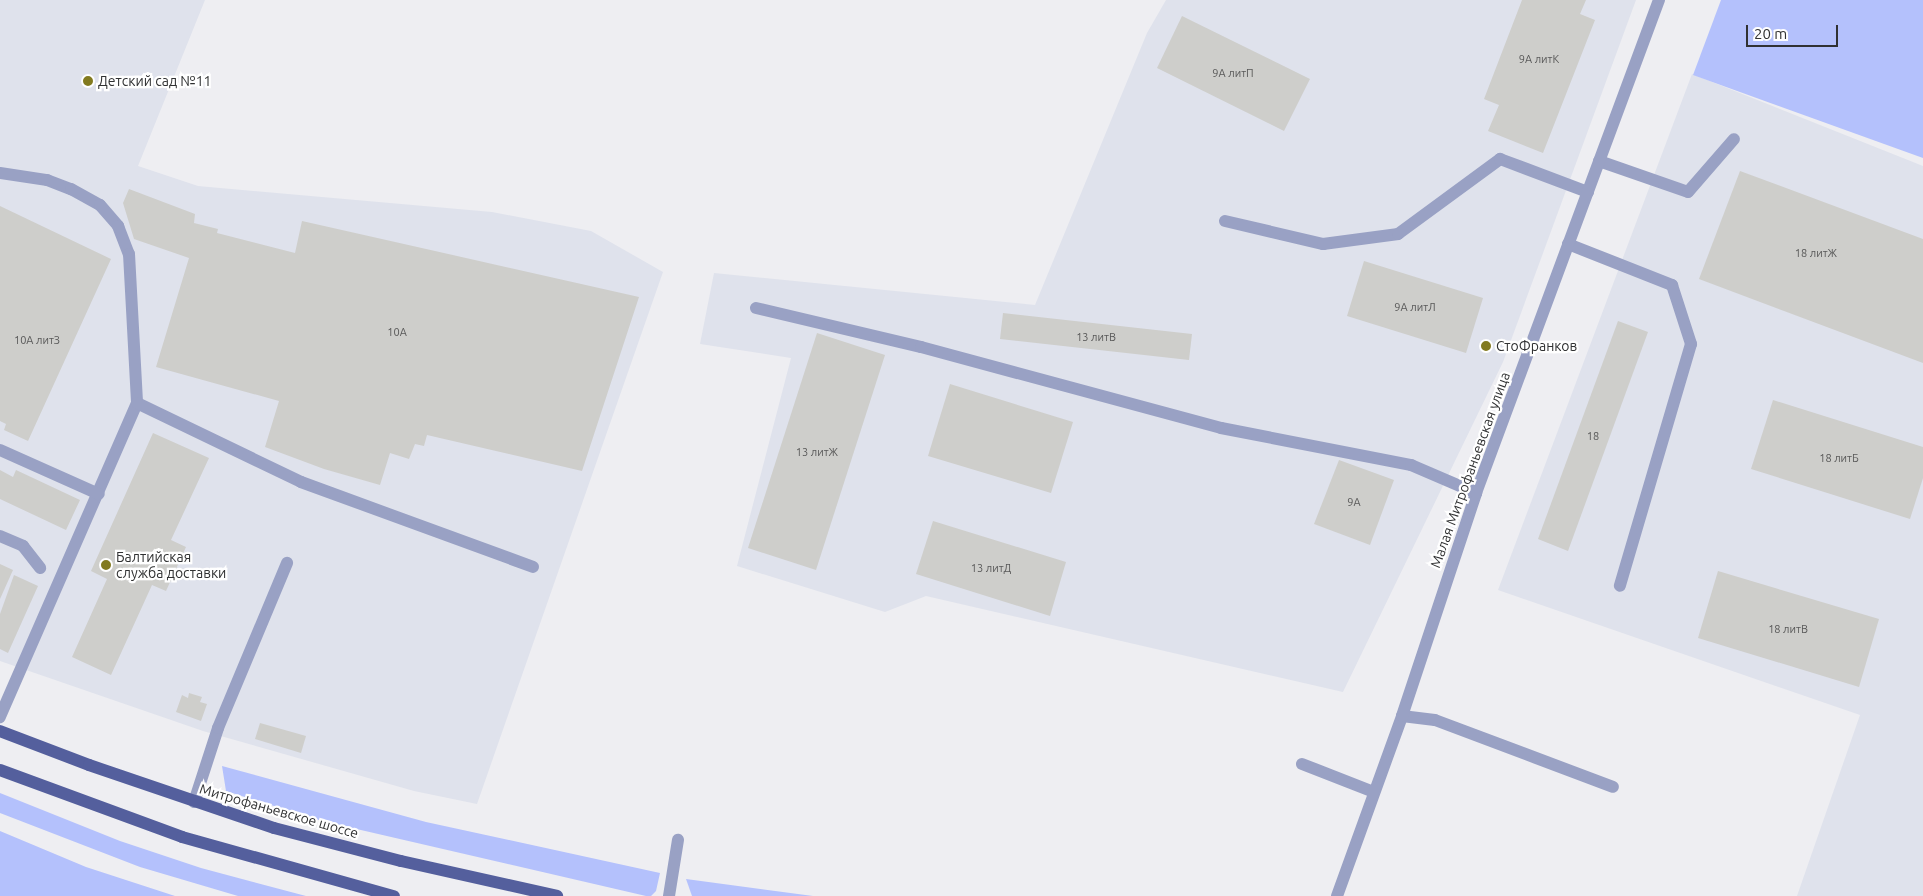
<!DOCTYPE html>
<meta charset="utf-8">
<style>
body{margin:0}
#map{position:relative;width:1923px;height:896px;overflow:hidden;background:#eeeef2;font-family:Ubuntu,sans-serif}
div>[style]{position:absolute}
.built>*{inset:0;background:#dfe2ec}
.green>*{inset:0;background:#b4c1fc}
.building>*{inset:0;background:#cececb}
.service>*{height:12px;margin:-6px;padding:0 6px;transform-origin:6px;border-radius:6px;background:#99a1c4}
.tertiary>*{height:12px;margin:-6px;padding:0 6px;transform-origin:6px;border-radius:6px;background:#99a1c4}
.primary>*{height:12px;margin:-6px;padding:0 6px;transform-origin:6px;border-radius:6px;background:#545f9d}
.dots>*{width:14px;height:14px;translate:-50% -50%;box-sizing:border-box;border:2px solid #fff;border-radius:50%}
span{translate:-50% -50%;white-space:nowrap;text-align:center;line-height:1.15;-webkit-text-stroke:4.5px #fff;paint-order:stroke}
.number-label{font-size:11px;color:#585858}
.number-label span{-webkit-text-stroke-width:0}
.poi-label{font-size:14px;color:#303132}
.left{translate:0 -50%;text-align:left}
.street-label{font-size:14px;color:#303132}
.scale{position:absolute;left:1746px;top:25px;width:92px;height:22px;box-sizing:border-box;border:2px solid #303132;border-top:0;padding-left:6px;font-size:15px;line-height:18px;white-space:nowrap;color:#303132;-webkit-text-stroke:4px #fff;paint-order:stroke}
</style>
<div id="map">
<div class="built">
<i style="clip-path:polygon(0 0,205px 0,138px 166px,198px 186px,492px 212px,591px 231px,663px 272px,477px 804px,414px 791px,203px 731px,0 661px)"></i>
<i style="clip-path:polygon(1166px 0,1636px 0,1503px 362px,1343px 692px,926px 596px,885px 612px,737px 566px,791px 358px,700px 344px,714px 273px,1035px 305px,1147px 33px)"></i>
<i style="clip-path:polygon(1692px 74px,1923px 166px,1923px 896px,1797px 896px,1860px 715px,1498px 590px)"></i>
</div>
<div class="green">
<i style="clip-path:polygon(1721px 0,1923px 0,1923px 158px,1693px 75px)"></i>
<i style="clip-path:polygon(222px 766px,426px 822px,660px 873px,656px 891px,651px 896px,646px 896px,322px 821px,226px 791px)"></i>
<i style="clip-path:polygon(0 793px,120px 841px,201px 868px,306px 896px,238px 896px,140px 867px,0 813px)"></i>
<i style="clip-path:polygon(0 831px,86px 867px,175px 896px,0 896px)"></i>
<i style="clip-path:polygon(686px 879px,813px 896px,692px 896px)"></i>
</div>
<div class="building">
<i style="clip-path:polygon(1522px 0,1586px 0,1580px 14px,1595px 20px,1543px 153px,1488px 131px,1499px 105px,1484px 99px)"></i>
<i style="clip-path:polygon(1182px 16px,1310px 79px,1284px 131px,1157px 68px)"></i>
<i style="clip-path:polygon(1740px 171px,1923px 239px,1923px 363px,1699px 279px)"></i>
<i style="clip-path:polygon(129px 189px,195px 214px,194px 223px,218px 229px,217px 233px,295px 253px,302px 221px,639px 297px,582px 471px,427px 435px,424px 446px,415px 444px,409px 459px,390px 453px,380px 485px,324px 469px,265px 447px,279px 401px,156px 367px,189px 258px,134px 239px,123px 203px)"></i>
<i style="clip-path:polygon(0 206px,111px 259px,28px 441px,4px 430px,6px 424px,0 421px)"></i>
<i style="clip-path:polygon(1364px 261px,1483px 298px,1466px 353px,1347px 316px)"></i>
<i style="clip-path:polygon(1003px 313px,1192px 334px,1189px 360px,1000px 339px)"></i>
<i style="clip-path:polygon(1618px 321px,1648px 332px,1568px 551px,1538px 539px)"></i>
<i style="clip-path:polygon(817px 333px,885px 355px,816px 570px,748px 548px)"></i>
<i style="clip-path:polygon(950px 384px,1073px 422px,1051px 493px,928px 456px)"></i>
<i style="clip-path:polygon(1773px 400px,1923px 447px,1923px 478px,1910px 519px,1751px 469px)"></i>
<i style="clip-path:polygon(153px 433px,209px 458px,171px 540px,186px 547px,166px 591px,152px 585px,111px 675px,72px 657px,107px 579px,91px 571px)"></i>
<i style="clip-path:polygon(1339px 460px,1394px 480px,1370px 545px,1314px 524px)"></i>
<i style="clip-path:polygon(0 470px,13px 477px,16px 470px,80px 500px,66px 530px,0 499px)"></i>
<i style="clip-path:polygon(933px 521px,1066px 562px,1050px 616px,916px 574px)"></i>
<i style="clip-path:polygon(0 564px,13px 570px,0 599px)"></i>
<i style="clip-path:polygon(1718px 571px,1879px 619px,1859px 687px,1698px 638px)"></i>
<i style="clip-path:polygon(14px 575px,38px 586px,8px 653px,0 649px,0 614px)"></i>
<i style="clip-path:polygon(189px 693px,202px 697px,200px 702px,207px 704px,201px 721px,176px 712px,182px 695px,188px 698px)"></i>
<i style="clip-path:polygon(260px 723px,306px 736px,301px 753px,255px 739px)"></i>
</div>
<div class="service">
<i style="left:1599px;top:161px;width:94px;rotate:19.2deg"></i>
<i style="left:1688px;top:192px;width:70px;rotate:-49deg"></i>
<i style="left:0;top:173px;width:48px;rotate:8.5deg"></i>
<i style="left:47px;top:180px;width:26px;rotate:21deg"></i>
<i style="left:71px;top:189px;width:33px;rotate:29deg"></i>
<i style="left:100px;top:205px;width:28px;rotate:49deg"></i>
<i style="left:118px;top:226px;width:30px;rotate:69deg"></i>
<i style="left:129px;top:254px;width:149px;rotate:86.9deg"></i>
<i style="left:137px;top:403px;width:343px;rotate:113.6deg"></i>
<i style="left:1225px;top:221px;width:101px;rotate:13.2deg"></i>
<i style="left:1323px;top:244px;width:76px;rotate:-7.6deg"></i>
<i style="left:1398px;top:234px;width:127px;rotate:-36.3deg"></i>
<i style="left:1500px;top:159px;width:94px;rotate:20.6deg"></i>
<i style="left:1568px;top:244px;width:112px;rotate:21.5deg"></i>
<i style="left:1672px;top:285px;width:62px;rotate:72.1deg"></i>
<i style="left:1691px;top:344px;width:252px;rotate:106.4deg"></i>
<i style="left:756px;top:308px;width:170px;rotate:13.3deg"></i>
<i style="left:921px;top:347px;width:311px;rotate:15.1deg"></i>
<i style="left:1221px;top:428px;width:194px;rotate:11deg"></i>
<i style="left:1411px;top:465px;width:71px;rotate:23.3deg"></i>
<i style="left:137px;top:403px;width:182px;rotate:25.7deg"></i>
<i style="left:301px;top:482px;width:247px;rotate:20.1deg"></i>
<i style="left:0;top:450px;width:108px;rotate:24deg"></i>
<i style="left:0;top:536px;width:25px;rotate:23deg"></i>
<i style="left:23px;top:546px;width:28px;rotate:52deg"></i>
<i style="left:1402px;top:716px;width:33px;rotate:7deg"></i>
<i style="left:1435px;top:720px;width:190px;rotate:20.6deg"></i>
<i style="left:1302px;top:764px;width:77px;rotate:21.3deg"></i>
<i style="left:194px;top:802px;width:78px;rotate:-72deg"></i>
<i style="left:218px;top:728px;width:179px;rotate:-67.3deg"></i>
<i style="left:669px;top:896px;width:57px;rotate:-80.9deg"></i>
</div>
<div class="tertiary">
<i style="left:1337px;top:896px;width:191px;rotate:-70.1deg"></i>
<i style="left:1402px;top:716px;width:235px;rotate:-71.6deg"></i>
<i style="left:1476px;top:493px;width:526px;rotate:-69.64deg"></i>
</div>
<div class="primary">
<i style="left:0;top:731px;width:95px;rotate:20.9deg"></i>
<i style="left:89px;top:765px;width:195px;rotate:18.8deg"></i>
<i style="left:274px;top:828px;width:131px;rotate:14.6deg"></i>
<i style="left:401px;top:861px;width:160px;rotate:12.6deg"></i>
<i style="left:0;top:770px;width:194px;rotate:20.2deg"></i>
<i style="left:182px;top:837px;width:220px;rotate:15.6deg"></i>
</div>
<div class="dots">
<i style="left:88px;top:81px;background:#827a1f"></i>
<i style="left:1486px;top:346px;background:#827a1f"></i>
<i style="left:106px;top:565px;background:#827a1f"></i>
</div>
<div class="number-label">
<span style="left:1539px;top:59px">9А литК</span>
<span style="left:1233px;top:73px">9А литП</span>
<span style="left:1816px;top:253px">18 литЖ</span>
<span style="left:1415px;top:307px">9А литЛ</span>
<span style="left:397px;top:332px">10А</span>
<span style="left:1096px;top:337px">13 литВ</span>
<span style="left:37px;top:340px">10А литЗ</span>
<span style="left:1593px;top:436px">18</span>
<span style="left:817px;top:452px">13 литЖ</span>
<span style="left:1839px;top:458px">18 литБ</span>
<span style="left:1354px;top:502px">9А</span>
<span style="left:991px;top:568px">13 литД</span>
<span style="left:1788px;top:629px">18 литВ</span>
</div>
<div class="poi-label">
<span class="left" style="left:98px;top:81px">Детский сад №11</span>
<span class="left" style="left:1496px;top:346px">СтоФранков</span>
<span class="left" style="left:116px;top:565px">Балтийская<br>служба доставки</span>
</div>
<div class="street-label">
<span style="left:1470px;top:470px;rotate:-70deg">Малая Митрофаньевская улица</span>
<span style="left:279px;top:811px;rotate:16deg">Митрофаньевское шоссе</span>
</div>
<div class="scale">20 m</div>
</div>
